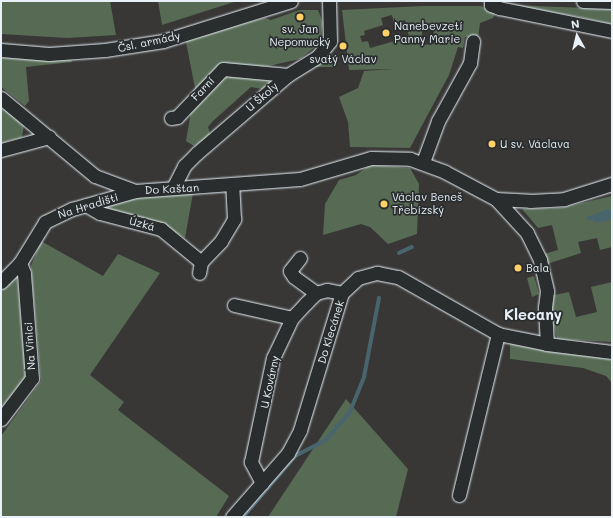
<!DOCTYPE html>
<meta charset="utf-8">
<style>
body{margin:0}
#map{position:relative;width:613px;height:518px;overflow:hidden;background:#383736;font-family:Mali,sans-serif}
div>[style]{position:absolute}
.green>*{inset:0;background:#576a54}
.water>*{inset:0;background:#48656d}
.stream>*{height:3.5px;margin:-1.75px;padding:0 1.75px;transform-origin:1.75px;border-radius:1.75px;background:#48656d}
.roads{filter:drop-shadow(0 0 1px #e8f1f8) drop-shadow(0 0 1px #e8f1f8)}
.street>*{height:13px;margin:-6.5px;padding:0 6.5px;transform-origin:6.5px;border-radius:6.5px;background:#2a2d2e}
.dots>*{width:11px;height:11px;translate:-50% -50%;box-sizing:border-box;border:2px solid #2a2d2e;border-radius:50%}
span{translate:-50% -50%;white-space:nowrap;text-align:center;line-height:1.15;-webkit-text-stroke:3.5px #2a2d2e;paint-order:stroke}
.poi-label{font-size:11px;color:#e8f1f8}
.left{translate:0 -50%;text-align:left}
.street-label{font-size:11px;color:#e8f1f8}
.district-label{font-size:15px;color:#e8f1f8;font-weight:700}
.frame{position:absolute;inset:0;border:2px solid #e8f1f8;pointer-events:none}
.north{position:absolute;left:557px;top:16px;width:40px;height:40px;-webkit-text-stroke:3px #2a2d2e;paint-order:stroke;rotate:352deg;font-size:11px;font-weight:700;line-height:16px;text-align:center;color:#e8f1f8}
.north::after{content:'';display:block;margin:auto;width:14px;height:18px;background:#e8f1f8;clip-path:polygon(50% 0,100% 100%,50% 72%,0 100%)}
</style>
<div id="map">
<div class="green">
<i style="clip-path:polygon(1px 1px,110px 1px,116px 35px,67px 38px,1px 34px)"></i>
<i style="clip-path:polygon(158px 1px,237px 1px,162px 25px)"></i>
<i style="clip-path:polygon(509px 5px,612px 9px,612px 24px,580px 17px)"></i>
<i style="clip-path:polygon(evenodd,422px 6px,481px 6px,495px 13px,493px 18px,480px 23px,478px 39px,465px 37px,463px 48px,458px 47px,449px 75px,410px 148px,350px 147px,348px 122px,339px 97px,358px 88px,364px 71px,394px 69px,349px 70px,342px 10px,422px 6px,392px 15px,394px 23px,405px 20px,409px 37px,370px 48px,368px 41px,362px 42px,360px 36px,365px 35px,364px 31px,383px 25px,381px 18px,392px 15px,422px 6px,434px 30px,434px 44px,422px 45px,422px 31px,434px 30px)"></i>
<i style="clip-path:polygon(299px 10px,318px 10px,323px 23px,320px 43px,300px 59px,264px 67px,270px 83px,262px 89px,251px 87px,213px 121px,208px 127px,211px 136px,194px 146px,186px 141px,195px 88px,185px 37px,265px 18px,271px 20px)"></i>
<i style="clip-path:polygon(329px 53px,333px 55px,334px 67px,311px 67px)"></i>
<i style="clip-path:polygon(1px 56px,71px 59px,72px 62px,26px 67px,29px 101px,25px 106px,1px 87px)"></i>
<i style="clip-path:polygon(1px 105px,24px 125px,22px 137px,1px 143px)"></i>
<i style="clip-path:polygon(370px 165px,410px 168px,419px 184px,417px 234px,388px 244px,370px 227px,361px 224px,323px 235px,325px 204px,339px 180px,356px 175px)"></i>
<i style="clip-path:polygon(193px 193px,185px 238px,170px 229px,102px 207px,136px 196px)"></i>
<i style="clip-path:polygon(612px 196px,612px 247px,600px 250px,597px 238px,578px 242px,581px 253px,547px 264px,544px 254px,558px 250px,552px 225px,538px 228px,522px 209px,560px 208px)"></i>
<i style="clip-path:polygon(41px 241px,103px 276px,118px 254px,160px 273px,90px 375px,124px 402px,118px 410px,229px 496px,216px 517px,1px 517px,1px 436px,41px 381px,31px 266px)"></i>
<i style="clip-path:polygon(534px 276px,539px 294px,532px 297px,527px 278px)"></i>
<i style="clip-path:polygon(12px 278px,17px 278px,26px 377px,1px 408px,1px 290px)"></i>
<i style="clip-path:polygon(612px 282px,612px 342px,557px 339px,551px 314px,554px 295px,569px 292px,576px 317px,597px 312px,591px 287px)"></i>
<i style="clip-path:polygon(510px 343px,612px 360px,612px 383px,606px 376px,583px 368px,510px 359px)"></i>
<i style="clip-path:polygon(346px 399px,408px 469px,396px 517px,268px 517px)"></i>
</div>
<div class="water">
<i style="clip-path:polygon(609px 209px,612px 211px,612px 219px,595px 223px,593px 217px,597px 213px)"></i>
</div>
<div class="stream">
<i style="left:589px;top:218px;width:9px;rotate:-6deg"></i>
<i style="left:399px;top:253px;width:14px;rotate:-25deg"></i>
<i style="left:243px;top:517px;width:80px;rotate:-49.6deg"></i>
<i style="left:295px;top:456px;width:34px;rotate:-27deg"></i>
<i style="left:325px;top:441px;width:38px;rotate:-49deg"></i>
<i style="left:350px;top:412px;width:38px;rotate:-68deg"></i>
<i style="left:364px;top:377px;width:80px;rotate:-79.2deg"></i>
</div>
<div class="roads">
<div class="street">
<i style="left:491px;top:1px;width:4px;rotate:90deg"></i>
<i style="left:491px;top:5px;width:9px;rotate:21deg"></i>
<i style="left:499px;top:8px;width:115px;rotate:11.5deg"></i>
<i style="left:583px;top:1px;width:29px;rotate:2deg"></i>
<i style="left:1px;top:50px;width:48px;rotate:4.8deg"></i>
<i style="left:49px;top:54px;width:56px;rotate:-4.1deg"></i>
<i style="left:105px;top:50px;width:59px;rotate:-8.8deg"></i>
<i style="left:163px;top:41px;width:134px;rotate:-17.4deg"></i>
<i style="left:1px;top:98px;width:122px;rotate:39.7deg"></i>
<i style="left:95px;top:176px;width:43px;rotate:20.6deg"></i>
<i style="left:135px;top:191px;width:165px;rotate:-4.2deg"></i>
<i style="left:300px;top:179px;width:74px;rotate:-16.5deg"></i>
<i style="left:371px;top:158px;width:39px;rotate:1deg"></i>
<i style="left:410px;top:159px;width:37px;rotate:20deg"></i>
<i style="left:445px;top:172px;width:58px;rotate:27.9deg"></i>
<i style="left:496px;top:199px;width:46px;rotate:47.6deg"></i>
<i style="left:527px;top:233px;width:30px;rotate:64deg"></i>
<i style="left:540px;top:260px;width:32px;rotate:77deg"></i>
<i style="left:547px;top:291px;width:16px;rotate:97deg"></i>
<i style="left:545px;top:307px;width:37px;rotate:87deg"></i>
<i style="left:171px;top:118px;width:6px;rotate:-9deg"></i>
<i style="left:177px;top:117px;width:66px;rotate:-46.2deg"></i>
<i style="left:223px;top:69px;width:65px;rotate:5.3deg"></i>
<i style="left:1px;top:150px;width:50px;rotate:-15.2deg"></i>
<i style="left:423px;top:162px;width:44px;rotate:-69.9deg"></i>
<i style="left:438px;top:121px;width:66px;rotate:-61.1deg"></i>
<i style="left:470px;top:63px;width:22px;rotate:-82deg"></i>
<i style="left:173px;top:188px;width:25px;rotate:-63deg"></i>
<i style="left:184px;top:166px;width:18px;rotate:-45deg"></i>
<i style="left:197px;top:153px;width:120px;rotate:-40.6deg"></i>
<i style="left:288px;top:75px;width:36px;rotate:-32deg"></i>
<i style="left:318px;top:56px;width:19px;rotate:-51deg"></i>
<i style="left:330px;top:41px;width:40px;rotate:-91.4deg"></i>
<i style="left:496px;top:199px;width:34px;rotate:3deg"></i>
<i style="left:530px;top:201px;width:34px;rotate:-3deg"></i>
<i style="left:564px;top:199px;width:50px;rotate:-17.4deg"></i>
<i style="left:86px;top:205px;width:16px;rotate:30deg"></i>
<i style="left:100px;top:213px;width:63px;rotate:14.7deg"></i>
<i style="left:161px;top:229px;width:52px;rotate:39.5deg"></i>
<i style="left:201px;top:262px;width:11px;rotate:100deg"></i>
<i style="left:300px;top:258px;width:16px;rotate:128deg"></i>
<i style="left:290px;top:271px;width:7px;rotate:56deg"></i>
<i style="left:294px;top:277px;width:27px;rotate:36deg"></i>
<i style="left:201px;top:262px;width:29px;rotate:-46deg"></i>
<i style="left:221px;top:241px;width:26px;rotate:-59deg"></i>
<i style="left:234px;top:219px;width:34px;rotate:-93deg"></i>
<i style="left:1px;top:282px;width:27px;rotate:-45deg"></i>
<i style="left:20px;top:263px;width:48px;rotate:-58.6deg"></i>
<i style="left:45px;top:222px;width:30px;rotate:-26deg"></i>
<i style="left:72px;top:209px;width:66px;rotate:-15.9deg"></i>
<i style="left:234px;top:305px;width:59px;rotate:12.6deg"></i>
<i style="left:1px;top:419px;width:51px;rotate:-52.9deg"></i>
<i style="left:32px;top:378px;width:105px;rotate:-94.4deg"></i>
<i style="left:24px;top:273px;width:11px;rotate:-112deg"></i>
<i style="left:262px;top:483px;width:24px;rotate:-118deg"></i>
<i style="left:251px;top:462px;width:106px;rotate:-78.1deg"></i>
<i style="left:273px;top:358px;width:44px;rotate:-64.6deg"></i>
<i style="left:292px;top:318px;width:21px;rotate:-47deg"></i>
<i style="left:306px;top:303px;width:14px;rotate:-45deg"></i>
<i style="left:316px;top:293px;width:11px;rotate:-15deg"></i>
<i style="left:327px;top:290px;width:15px;rotate:11deg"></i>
<i style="left:459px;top:495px;width:166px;rotate:-76.4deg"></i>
<i style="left:232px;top:517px;width:85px;rotate:-48.8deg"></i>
<i style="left:288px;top:453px;width:26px;rotate:-62deg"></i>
<i style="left:300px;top:430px;width:143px;rotate:-73deg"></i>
<i style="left:342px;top:293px;width:22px;rotate:-43deg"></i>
<i style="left:358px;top:278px;width:20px;rotate:-15deg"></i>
<i style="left:377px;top:273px;width:21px;rotate:11deg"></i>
<i style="left:398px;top:277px;width:115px;rotate:29.7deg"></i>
<i style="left:498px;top:334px;width:50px;rotate:11.5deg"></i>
<i style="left:547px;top:344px;width:65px;rotate:7deg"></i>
</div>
</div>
<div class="dots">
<i style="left:300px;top:17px;background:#ffd166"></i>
<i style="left:386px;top:33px;background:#ffd166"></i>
<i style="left:343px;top:46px;background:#ffd166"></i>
<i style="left:492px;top:144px;background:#ffd166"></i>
<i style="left:384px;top:204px;background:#ffd166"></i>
<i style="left:518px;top:268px;background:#ffd166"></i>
</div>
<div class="poi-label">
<span class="left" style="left:394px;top:33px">Nanebevzetí<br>Panny Marie</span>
<span style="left:300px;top:36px">sv. Jan<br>Nepomucký</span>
<span style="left:343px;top:59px">svatý Václav</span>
<span class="left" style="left:500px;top:144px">U sv. Václava</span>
<span class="left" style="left:392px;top:204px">Václav Beneš<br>Třebízský</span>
<span class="left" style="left:526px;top:268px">Bala</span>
</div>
<div class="street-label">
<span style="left:149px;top:42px;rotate:-12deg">Čsl. armády</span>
<span style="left:203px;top:89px;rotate:-46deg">Farní</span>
<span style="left:262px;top:97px;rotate:-41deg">U Školy</span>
<span style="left:172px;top:189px;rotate:-3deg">Do Kaštan</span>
<span style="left:88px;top:206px;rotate:-17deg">Na Hradišti</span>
<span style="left:142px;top:224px;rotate:15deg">Úzká</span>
<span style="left:331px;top:332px;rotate:-73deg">Do Klecánek</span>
<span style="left:30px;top:346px;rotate:-94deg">Na Vinici</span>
<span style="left:270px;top:382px;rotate:-78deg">U Kovárny</span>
</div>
<div class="district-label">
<span style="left:533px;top:315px">Klecany</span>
</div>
<div class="frame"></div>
<div class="north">N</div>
</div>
